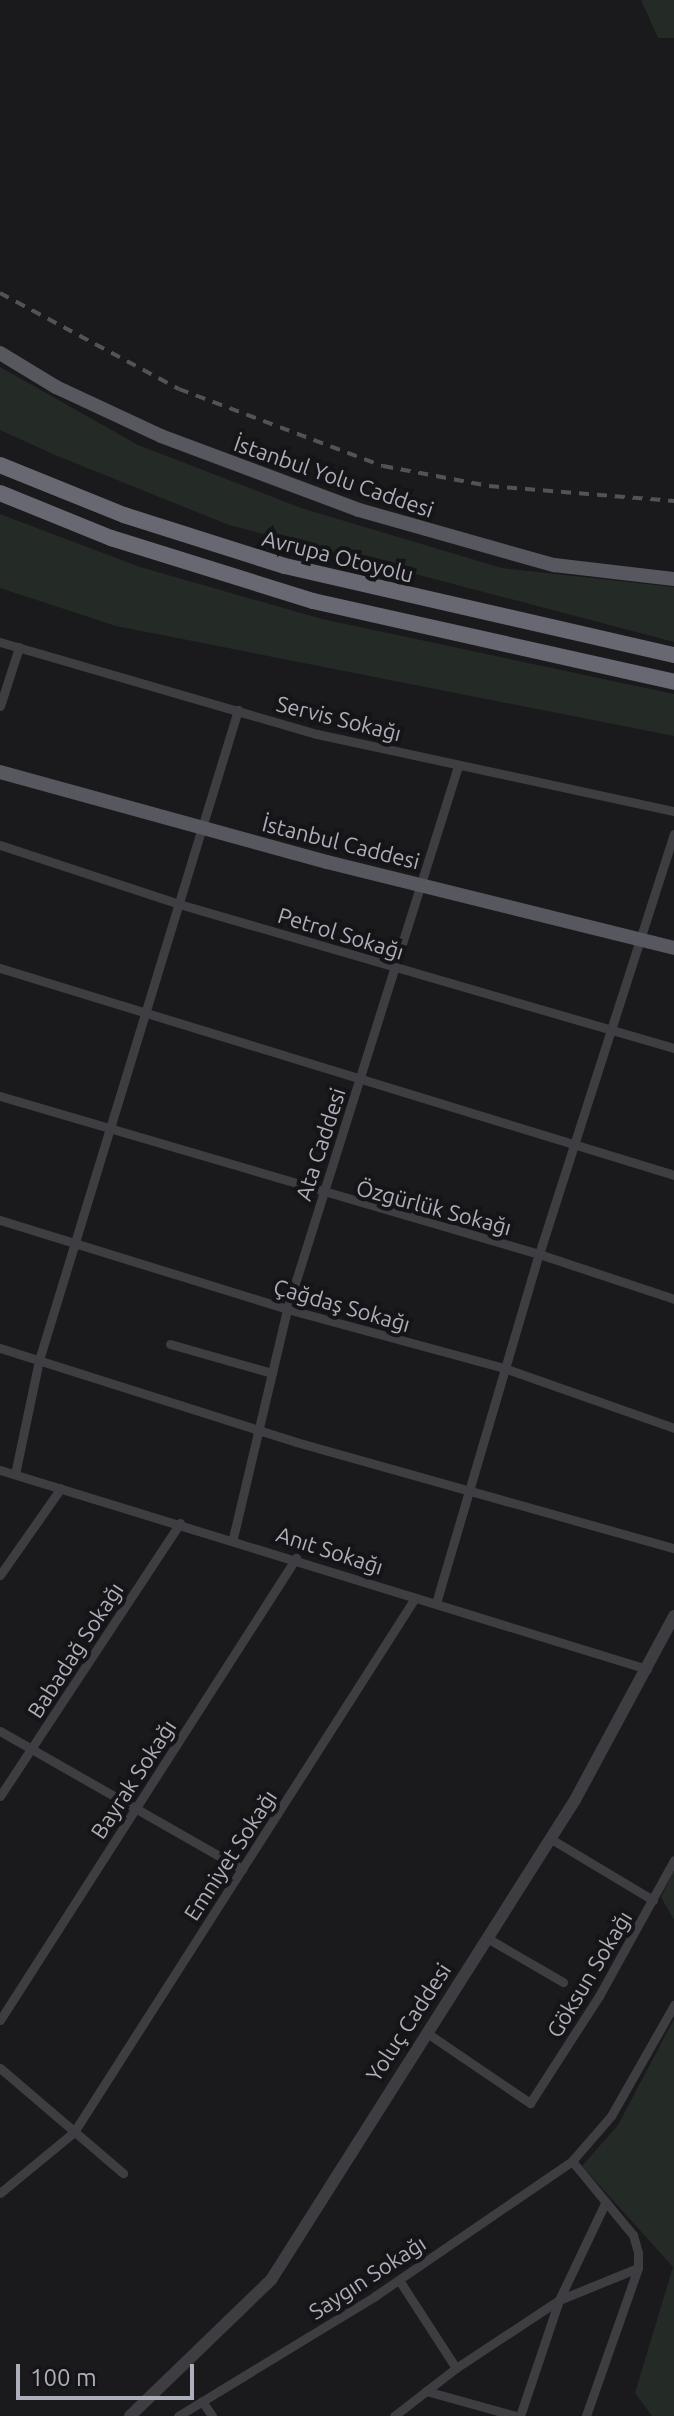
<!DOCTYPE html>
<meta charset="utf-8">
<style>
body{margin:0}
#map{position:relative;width:674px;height:2416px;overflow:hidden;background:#1a191b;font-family:Ubuntu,sans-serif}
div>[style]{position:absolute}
.green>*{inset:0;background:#242b26}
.minor>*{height:9px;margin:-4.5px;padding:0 4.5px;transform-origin:4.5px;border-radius:4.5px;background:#3d3d42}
.tertiary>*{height:12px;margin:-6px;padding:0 6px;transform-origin:6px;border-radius:6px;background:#3d3d42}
.primary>*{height:14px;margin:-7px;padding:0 7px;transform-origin:7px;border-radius:7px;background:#57575f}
.motorway>*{height:16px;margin:-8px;padding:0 8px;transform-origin:8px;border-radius:8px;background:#676871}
.rail>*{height:4px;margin-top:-2px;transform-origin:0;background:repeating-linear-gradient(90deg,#525359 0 10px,transparent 0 18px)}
span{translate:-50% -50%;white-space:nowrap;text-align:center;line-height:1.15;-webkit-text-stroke:8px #151416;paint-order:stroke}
.street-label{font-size:22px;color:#adafba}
.scale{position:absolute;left:16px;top:2364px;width:178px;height:36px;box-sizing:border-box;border:4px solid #adafba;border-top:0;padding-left:10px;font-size:24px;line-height:28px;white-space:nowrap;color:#adafba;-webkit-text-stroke:6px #151416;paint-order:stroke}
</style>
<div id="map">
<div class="green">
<i style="clip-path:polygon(641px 0,674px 0,674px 38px,658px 38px)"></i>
<i style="clip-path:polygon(0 367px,138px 445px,301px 508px,502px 568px,674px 587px,674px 642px,229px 525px,55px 455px,0 430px)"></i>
<i style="clip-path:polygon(0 514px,140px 567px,322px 619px,674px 694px,674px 736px,116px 626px,0 588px)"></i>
<i style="clip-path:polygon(674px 1870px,674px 1920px,661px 1897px)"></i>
<i style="clip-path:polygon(674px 2019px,674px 2416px,652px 2416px,635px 2393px,673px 2267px,582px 2166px,618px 2125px)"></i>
</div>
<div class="minor">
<i style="left:0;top:642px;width:330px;rotate:16.2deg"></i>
<i style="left:317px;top:734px;width:365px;rotate:12.2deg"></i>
<i style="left:0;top:706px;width:62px;rotate:-72.1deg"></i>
<i style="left:0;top:845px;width:188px;rotate:18.2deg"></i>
<i style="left:179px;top:904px;width:516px;rotate:16.22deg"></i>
<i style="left:0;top:968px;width:705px;rotate:17.07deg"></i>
<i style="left:0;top:1096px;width:562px;rotate:16.34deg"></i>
<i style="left:539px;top:1254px;width:142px;rotate:18.4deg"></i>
<i style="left:0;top:1220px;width:300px;rotate:17.2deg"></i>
<i style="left:287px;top:1309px;width:225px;rotate:15.2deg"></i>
<i style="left:504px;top:1368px;width:180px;rotate:19.4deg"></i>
<i style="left:170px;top:1344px;width:106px;rotate:15.9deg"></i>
<i style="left:0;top:1348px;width:311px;rotate:17.6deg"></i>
<i style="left:296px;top:1442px;width:393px;rotate:15.7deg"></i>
<i style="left:0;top:1470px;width:677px;rotate:17.1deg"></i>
<i style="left:15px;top:1474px;width:116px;rotate:-78.1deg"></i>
<i style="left:39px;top:1360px;width:680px;rotate:-72.98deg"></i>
<i style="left:233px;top:1538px;width:235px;rotate:-76.7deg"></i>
<i style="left:287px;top:1309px;width:569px;rotate:-72.52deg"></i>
<i style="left:0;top:1575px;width:106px;rotate:-55deg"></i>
<i style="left:436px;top:1603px;width:364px;rotate:-73.6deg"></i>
<i style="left:539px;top:1254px;width:441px;rotate:-72.2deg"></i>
<i style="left:0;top:1731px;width:279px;rotate:29.7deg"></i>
<i style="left:0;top:1796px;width:327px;rotate:-56.6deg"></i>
<i style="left:551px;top:1839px;width:119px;rotate:30.9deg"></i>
<i style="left:487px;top:1938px;width:88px;rotate:30.1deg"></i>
<i style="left:0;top:2020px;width:549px;rotate:-57.35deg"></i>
<i style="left:427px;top:2033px;width:125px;rotate:34.2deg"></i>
<i style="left:530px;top:2103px;width:127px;rotate:-57.2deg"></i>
<i style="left:599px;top:1996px;width:155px;rotate:-61.1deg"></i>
<i style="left:0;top:2068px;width:162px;rotate:40.5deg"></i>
<i style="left:572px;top:2161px;width:96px;rotate:50.5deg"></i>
<i style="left:633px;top:2235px;width:19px;rotate:74deg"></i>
<i style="left:638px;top:2253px;width:15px;rotate:90deg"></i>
<i style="left:638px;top:2268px;width:157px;rotate:109.4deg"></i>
<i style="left:0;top:2193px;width:96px;rotate:-39.5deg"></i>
<i style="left:74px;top:2132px;width:634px;rotate:-57.44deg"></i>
<i style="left:399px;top:2280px;width:105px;rotate:57.1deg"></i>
<i style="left:426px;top:2391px;width:93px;rotate:15.5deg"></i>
<i style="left:202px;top:2401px;width:18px;rotate:56deg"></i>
<i style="left:178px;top:2416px;width:231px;rotate:-31.3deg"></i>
<i style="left:375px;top:2296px;width:239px;rotate:-34.4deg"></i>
<i style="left:572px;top:2161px;width:60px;rotate:-49.1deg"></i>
<i style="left:611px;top:2116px;width:128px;rotate:-60.4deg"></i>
<i style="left:394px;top:2416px;width:78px;rotate:-37.7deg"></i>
<i style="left:456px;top:2368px;width:123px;rotate:-33.4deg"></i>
<i style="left:559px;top:2300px;width:85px;rotate:-22.1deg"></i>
<i style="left:520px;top:2416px;width:122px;rotate:-71.4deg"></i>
<i style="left:559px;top:2300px;width:107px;rotate:-64.6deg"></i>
</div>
<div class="tertiary">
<i style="left:130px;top:2416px;width:196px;rotate:-44deg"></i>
<i style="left:271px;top:2280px;width:568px;rotate:-57.65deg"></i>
<i style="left:575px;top:1800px;width:209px;rotate:-61.7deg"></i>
</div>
<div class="primary">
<i style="left:0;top:353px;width:66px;rotate:31.3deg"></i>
<i style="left:56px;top:387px;width:116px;rotate:25deg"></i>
<i style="left:161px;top:436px;width:211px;rotate:20.5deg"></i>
<i style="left:359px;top:510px;width:203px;rotate:15.8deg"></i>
<i style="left:554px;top:565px;width:121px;rotate:6.7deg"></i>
<i style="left:0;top:772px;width:339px;rotate:15.4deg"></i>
<i style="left:327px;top:862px;width:357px;rotate:13.9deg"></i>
</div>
<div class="motorway">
<i style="left:0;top:465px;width:134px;rotate:22deg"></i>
<i style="left:124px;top:515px;width:169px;rotate:17.6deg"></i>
<i style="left:285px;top:566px;width:399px;rotate:12.9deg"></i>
<i style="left:0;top:493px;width:120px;rotate:22.1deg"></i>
<i style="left:111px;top:538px;width:212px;rotate:17.3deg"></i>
<i style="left:313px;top:601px;width:370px;rotate:12.6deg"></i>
</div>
<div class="rail">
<i style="left:0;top:293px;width:203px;rotate:28.2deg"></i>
<i style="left:179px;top:389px;width:218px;rotate:20.7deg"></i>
<i style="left:383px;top:466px;width:108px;rotate:10.7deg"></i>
<i style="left:489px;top:486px;width:186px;rotate:4.6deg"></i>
</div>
<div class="street-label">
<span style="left:334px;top:476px;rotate:19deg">İstanbul Yolu Caddesi</span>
<span style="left:338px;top:556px;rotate:14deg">Avrupa Otoyolu</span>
<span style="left:339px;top:718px;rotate:14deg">Servis Sokağı</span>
<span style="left:341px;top:842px;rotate:14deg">İstanbul Caddesi</span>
<span style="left:341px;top:933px;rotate:17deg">Petrol Sokağı</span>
<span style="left:320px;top:1144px;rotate:-72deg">Ata Caddesi</span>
<span style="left:434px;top:1207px;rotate:15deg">Özgürlük Sokağı</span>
<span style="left:342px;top:1305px;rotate:16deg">Çağdaş Sokağı</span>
<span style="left:330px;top:1550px;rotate:18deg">Anıt Sokağı</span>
<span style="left:75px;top:1650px;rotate:-57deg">Babadağ Sokağı</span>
<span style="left:133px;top:1779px;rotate:-57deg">Bayrak Sokağı</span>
<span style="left:230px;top:1855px;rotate:-57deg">Emniyet Sokağı</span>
<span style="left:589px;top:1974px;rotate:-59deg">Göksun Sokağı</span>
<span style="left:408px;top:2022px;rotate:-57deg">Yoluç Caddesi</span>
<span style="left:367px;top:2277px;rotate:-33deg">Saygın Sokağı</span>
</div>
<div class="scale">100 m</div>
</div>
